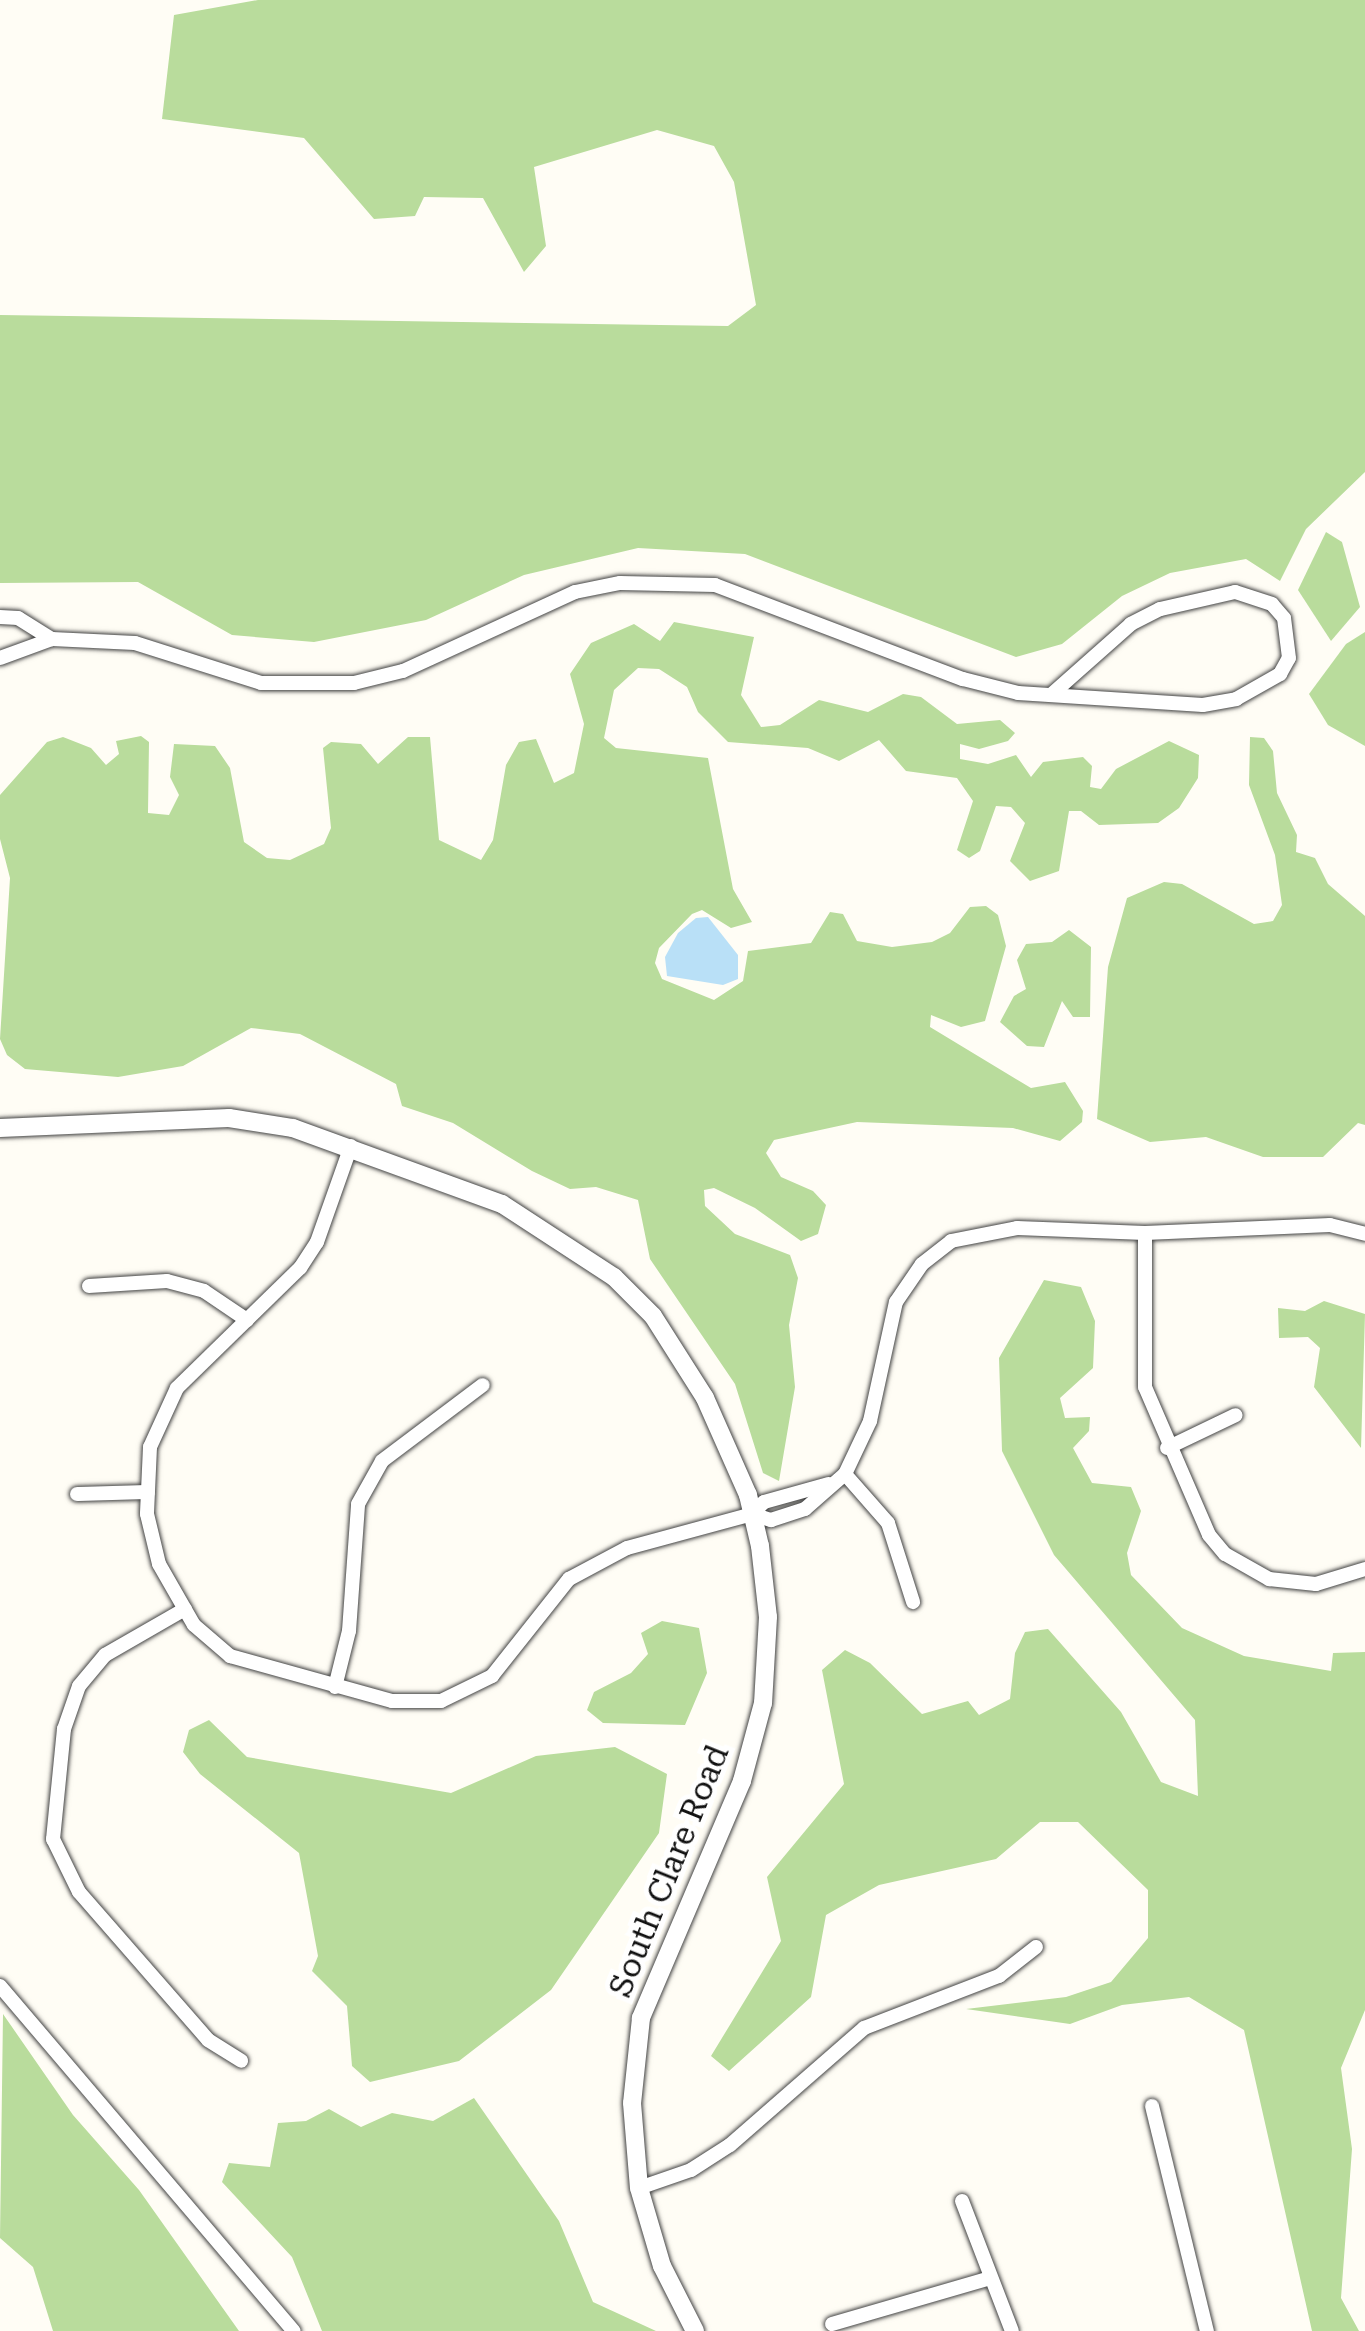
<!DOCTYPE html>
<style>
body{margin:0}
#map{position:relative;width:1365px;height:2331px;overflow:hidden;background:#fffdf5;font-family:"Roboto Serif",serif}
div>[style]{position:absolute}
.forest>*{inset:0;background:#b9dc9c}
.water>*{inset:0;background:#b9e0f7}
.roads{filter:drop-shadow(0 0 2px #444) drop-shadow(0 0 2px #444)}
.minor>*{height:14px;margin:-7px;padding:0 7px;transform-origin:7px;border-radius:7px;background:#fff}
.tertiary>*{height:18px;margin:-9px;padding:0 9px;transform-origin:9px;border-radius:9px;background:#fff}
span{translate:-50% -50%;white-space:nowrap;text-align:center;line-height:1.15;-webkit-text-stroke:10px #fff;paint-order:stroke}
.street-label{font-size:32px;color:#111}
</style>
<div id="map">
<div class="forest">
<i style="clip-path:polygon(258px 0,1365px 0,1365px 472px,1306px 529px,1280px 581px,1246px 559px,1170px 573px,1122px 596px,1062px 644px,1016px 657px,745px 554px,638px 548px,524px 575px,426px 620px,314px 642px,232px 635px,138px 582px,0 583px,0 315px,728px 326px,756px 305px,734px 182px,714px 146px,657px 130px,534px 167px,546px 246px,524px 272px,483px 198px,424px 197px,415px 216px,374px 219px,304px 138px,162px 119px,174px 15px)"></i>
<i style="clip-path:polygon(1326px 532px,1342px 542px,1360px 607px,1331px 641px,1298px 590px)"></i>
<i style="clip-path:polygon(674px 622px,754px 637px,741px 695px,761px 727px,780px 725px,819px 700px,868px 712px,903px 694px,921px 697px,957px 724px,1000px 720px,1015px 733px,1008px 741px,979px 749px,960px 744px,960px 759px,988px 764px,1016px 755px,1031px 777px,1043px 762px,1083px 757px,1092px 766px,1090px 787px,1101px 789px,1116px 769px,1169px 741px,1199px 755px,1198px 778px,1179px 808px,1158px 823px,1099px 825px,1081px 811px,1069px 811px,1059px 871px,1030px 881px,1010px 861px,1025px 823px,1011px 807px,996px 806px,980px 851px,969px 858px,957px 850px,973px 801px,957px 778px,906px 771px,879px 740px,839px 761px,808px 748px,728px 742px,698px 712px,687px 687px,659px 669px,638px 668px,614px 690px,604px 738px,616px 748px,708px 758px,733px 889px,752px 922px,731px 928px,702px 910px,692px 914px,659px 948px,655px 963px,662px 979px,714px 1000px,743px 981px,748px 951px,811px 943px,830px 912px,843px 914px,857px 941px,892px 947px,932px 942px,950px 933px,970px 907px,986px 906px,998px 915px,1006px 946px,985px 1021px,961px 1027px,931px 1015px,930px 1027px,1031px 1088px,1065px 1082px,1083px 1111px,1082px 1122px,1060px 1141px,1013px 1128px,857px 1122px,774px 1140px,766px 1153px,781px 1177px,813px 1191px,826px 1205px,818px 1234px,801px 1241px,755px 1208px,714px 1188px,704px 1190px,705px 1206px,735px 1234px,790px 1255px,798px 1278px,789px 1325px,795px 1387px,779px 1481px,763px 1473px,735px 1384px,650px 1259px,638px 1200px,596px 1187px,570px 1189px,532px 1171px,453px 1123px,402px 1106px,396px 1084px,300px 1034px,251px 1028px,183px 1066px,118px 1077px,25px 1069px,7px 1055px,0 1039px,10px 878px,0 839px,0 795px,47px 742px,63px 737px,91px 748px,106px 765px,119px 754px,116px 741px,141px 736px,149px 742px,148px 813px,169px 815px,179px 795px,170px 777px,174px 744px,215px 746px,230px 768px,244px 842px,267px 858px,290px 860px,324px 844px,331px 828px,323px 748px,331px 742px,361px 744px,378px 764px,408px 737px,430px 737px,439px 840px,481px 860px,493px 840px,506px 765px,519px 742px,536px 739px,554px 783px,574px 773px,584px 724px,570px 674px,591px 643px,634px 624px,660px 641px)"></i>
<i style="clip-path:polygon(1365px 632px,1365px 746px,1328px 725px,1309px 694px,1346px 644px)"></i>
<i style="clip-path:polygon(1250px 737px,1264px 738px,1273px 751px,1277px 793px,1297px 835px,1296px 852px,1315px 858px,1328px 884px,1365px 916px,1365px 1125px,1358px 1123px,1323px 1157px,1263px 1157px,1206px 1137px,1150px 1142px,1097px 1119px,1108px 967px,1127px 898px,1164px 882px,1182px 884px,1254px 924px,1273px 921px,1282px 905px,1275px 855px,1249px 785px)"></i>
<i style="clip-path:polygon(1069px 930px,1091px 947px,1090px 1017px,1073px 1017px,1062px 1001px,1044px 1047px,1027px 1046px,1000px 1022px,1014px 996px,1026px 989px,1017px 960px,1026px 944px,1052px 942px)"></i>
<i style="clip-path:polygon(1044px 1280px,1081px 1287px,1095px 1321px,1093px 1368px,1060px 1398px,1065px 1418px,1090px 1417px,1089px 1431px,1073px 1448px,1092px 1483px,1131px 1487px,1141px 1511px,1127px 1553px,1131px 1575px,1182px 1628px,1244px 1656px,1331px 1671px,1333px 1653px,1365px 1652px,1365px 2010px,1341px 2068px,1352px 2149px,1341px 2298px,1359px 2331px,1312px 2331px,1244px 2030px,1189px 1997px,1122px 2005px,1070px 2024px,966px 2009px,1066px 1997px,1111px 1982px,1148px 1938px,1148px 1890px,1078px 1822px,1040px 1822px,996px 1859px,879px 1885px,826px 1915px,811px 1997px,729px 2071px,711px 2056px,781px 1941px,767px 1877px,844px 1784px,822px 1670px,845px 1650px,870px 1663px,922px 1714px,968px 1701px,979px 1715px,1010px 1699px,1015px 1653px,1025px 1632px,1048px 1629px,1121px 1712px,1161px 1782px,1198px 1796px,1195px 1720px,1054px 1555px,1002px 1451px,999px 1358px)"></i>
<i style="clip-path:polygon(1324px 1301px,1365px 1314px,1361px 1448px,1314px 1387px,1320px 1348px,1308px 1337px,1279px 1338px,1278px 1308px,1305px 1311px)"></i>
<i style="clip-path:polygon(662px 1621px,699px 1628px,707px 1673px,685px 1725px,603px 1723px,587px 1710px,594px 1692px,631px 1673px,648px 1654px,641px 1633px)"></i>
<i style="clip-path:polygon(209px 1720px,247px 1757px,451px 1793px,536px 1756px,615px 1747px,667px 1774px,659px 1833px,551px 1990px,459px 2061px,370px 2082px,352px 2066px,347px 2006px,312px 1971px,318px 1956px,299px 1853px,200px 1774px,183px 1752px,189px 1730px)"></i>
<i style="clip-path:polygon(3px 2014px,73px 2115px,139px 2190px,239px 2331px,53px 2331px,33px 2267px,0 2238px)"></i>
<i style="clip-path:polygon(474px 2098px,559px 2221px,593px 2302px,656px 2331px,322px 2331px,292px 2257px,222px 2182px,229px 2163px,270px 2167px,278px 2123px,306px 2121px,329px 2109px,361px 2127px,392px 2113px,433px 2121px)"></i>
</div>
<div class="water">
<i style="clip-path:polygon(708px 917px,738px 955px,738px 979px,723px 985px,667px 976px,665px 957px,678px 933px,696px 918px)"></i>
</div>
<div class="roads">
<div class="minor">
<i style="left:0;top:617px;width:18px;rotate:3deg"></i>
<i style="left:18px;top:618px;width:40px;rotate:32deg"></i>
<i style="left:52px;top:639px;width:55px;rotate:159.9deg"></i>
<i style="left:52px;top:639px;width:83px;rotate:2.8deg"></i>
<i style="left:135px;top:643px;width:132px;rotate:17.6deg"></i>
<i style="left:261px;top:683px;width:93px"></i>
<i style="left:354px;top:683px;width:50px;rotate:-13.8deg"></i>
<i style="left:403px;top:671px;width:189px;rotate:-24.7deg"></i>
<i style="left:575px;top:592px;width:46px;rotate:-11.3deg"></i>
<i style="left:620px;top:583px;width:95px;rotate:1.2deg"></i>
<i style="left:715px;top:585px;width:265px;rotate:20.8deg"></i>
<i style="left:963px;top:679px;width:57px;rotate:14.3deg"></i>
<i style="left:1018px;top:693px;width:185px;rotate:3.7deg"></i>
<i style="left:1203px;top:705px;width:34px;rotate:-10deg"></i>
<i style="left:1236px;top:699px;width:51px;rotate:-29.6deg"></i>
<i style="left:1280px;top:674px;width:18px;rotate:-61deg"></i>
<i style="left:1289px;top:658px;width:40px;rotate:-97.1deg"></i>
<i style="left:1284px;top:618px;width:18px;rotate:-131deg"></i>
<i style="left:1272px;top:604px;width:39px;rotate:-162deg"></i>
<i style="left:1235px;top:592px;width:77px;rotate:167.2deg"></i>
<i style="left:1160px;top:609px;width:33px;rotate:153deg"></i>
<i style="left:1131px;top:624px;width:104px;rotate:138.5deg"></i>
<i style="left:351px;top:1146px;width:102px;rotate:109.5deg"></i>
<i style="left:317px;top:1242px;width:31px;rotate:123deg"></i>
<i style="left:300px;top:1268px;width:172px;rotate:135.7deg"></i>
<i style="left:177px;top:1388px;width:65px;rotate:114.6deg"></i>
<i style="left:150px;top:1447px;width:67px;rotate:92.6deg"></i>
<i style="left:147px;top:1514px;width:51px;rotate:76.5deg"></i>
<i style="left:159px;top:1564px;width:70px;rotate:60.2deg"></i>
<i style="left:194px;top:1625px;width:48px;rotate:40.7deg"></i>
<i style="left:230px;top:1656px;width:168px;rotate:15.5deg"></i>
<i style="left:392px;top:1701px;width:49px"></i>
<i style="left:441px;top:1701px;width:57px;rotate:-26.1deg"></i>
<i style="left:492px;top:1676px;width:124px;rotate:-51.6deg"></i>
<i style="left:569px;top:1579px;width:66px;rotate:-28.1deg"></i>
<i style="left:627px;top:1548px;width:130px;rotate:-15.2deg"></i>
<i style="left:752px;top:1514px;width:17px;rotate:-45deg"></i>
<i style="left:764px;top:1502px;width:67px;rotate:-15.5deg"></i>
<i style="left:1145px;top:1233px;width:154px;rotate:90deg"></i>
<i style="left:1145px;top:1387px;width:161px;rotate:66.6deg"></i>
<i style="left:1209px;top:1535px;width:25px;rotate:50deg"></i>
<i style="left:1225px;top:1554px;width:51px;rotate:29.6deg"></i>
<i style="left:1269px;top:1579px;width:47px;rotate:6.1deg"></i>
<i style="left:1316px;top:1584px;width:51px;rotate:-17deg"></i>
<i style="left:89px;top:1286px;width:78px;rotate:-3.7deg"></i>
<i style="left:167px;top:1281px;width:38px;rotate:15deg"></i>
<i style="left:204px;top:1291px;width:52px;rotate:34deg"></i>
<i style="left:1167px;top:1448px;width:76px;rotate:-25.6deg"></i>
<i style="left:845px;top:1474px;width:65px;rotate:48.7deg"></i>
<i style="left:888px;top:1523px;width:83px;rotate:72.4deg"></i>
<i style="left:77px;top:1494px;width:71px;rotate:-1.6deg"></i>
<i style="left:752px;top:1514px;width:20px;rotate:18deg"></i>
<i style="left:771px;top:1520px;width:36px;rotate:-18deg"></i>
<i style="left:805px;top:1509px;width:53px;rotate:-41.2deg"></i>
<i style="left:845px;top:1474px;width:59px;rotate:-64.7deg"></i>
<i style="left:870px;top:1421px;width:122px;rotate:-77.7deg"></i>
<i style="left:896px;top:1302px;width:46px;rotate:-55.6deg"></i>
<i style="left:922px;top:1264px;width:37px;rotate:-38deg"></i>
<i style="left:951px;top:1241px;width:67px;rotate:-11.1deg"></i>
<i style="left:1017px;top:1228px;width:128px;rotate:2.2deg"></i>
<i style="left:1145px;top:1233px;width:185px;rotate:-2.5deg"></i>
<i style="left:1330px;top:1225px;width:36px;rotate:14deg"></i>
<i style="left:185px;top:1609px;width:92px;rotate:150.1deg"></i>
<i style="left:105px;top:1655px;width:40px;rotate:130deg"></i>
<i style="left:79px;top:1686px;width:46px;rotate:109.2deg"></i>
<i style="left:64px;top:1729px;width:111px;rotate:95.7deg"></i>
<i style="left:53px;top:1839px;width:59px;rotate:63.9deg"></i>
<i style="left:79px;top:1892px;width:196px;rotate:48.9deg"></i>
<i style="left:208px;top:2040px;width:39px;rotate:32deg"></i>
<i style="left:335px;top:1687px;width:58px;rotate:-76deg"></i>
<i style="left:349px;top:1631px;width:127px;rotate:-85.9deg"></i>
<i style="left:358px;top:1504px;width:49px;rotate:-60.8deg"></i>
<i style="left:382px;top:1461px;width:126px;rotate:-37deg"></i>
<i style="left:0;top:1986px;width:453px;rotate:49.6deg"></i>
<i style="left:1152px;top:2106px;width:232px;rotate:76.3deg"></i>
<i style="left:639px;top:2188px;width:55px;rotate:-19.1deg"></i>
<i style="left:691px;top:2170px;width:46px;rotate:-32.7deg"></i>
<i style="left:730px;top:2145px;width:178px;rotate:-41.1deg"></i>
<i style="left:864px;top:2028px;width:145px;rotate:-21.1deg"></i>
<i style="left:999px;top:1976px;width:47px;rotate:-38.1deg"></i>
<i style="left:962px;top:2201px;width:139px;rotate:69deg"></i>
<i style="left:832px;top:2324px;width:165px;rotate:-16.2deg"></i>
</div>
<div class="tertiary">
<i style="left:0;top:1128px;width:229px;rotate:-2.5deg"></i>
<i style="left:229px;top:1118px;width:65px;rotate:8.9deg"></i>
<i style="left:293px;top:1128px;width:222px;rotate:20deg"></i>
<i style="left:502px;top:1204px;width:134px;rotate:33.1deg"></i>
<i style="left:614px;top:1277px;width:55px;rotate:45deg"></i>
<i style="left:653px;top:1316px;width:97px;rotate:57.6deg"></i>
<i style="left:705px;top:1398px;width:106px;rotate:66.1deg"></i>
<i style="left:748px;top:1495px;width:52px;rotate:76.8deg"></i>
<i style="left:760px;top:1546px;width:71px;rotate:83.6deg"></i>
<i style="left:768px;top:1617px;width:86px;rotate:93.3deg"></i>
<i style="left:763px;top:1703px;width:81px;rotate:105.1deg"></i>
<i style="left:742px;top:1781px;width:258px;rotate:113.1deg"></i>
<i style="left:641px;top:2018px;width:85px;rotate:96deg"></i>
<i style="left:632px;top:2103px;width:85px;rotate:85.3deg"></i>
<i style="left:639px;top:2188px;width:81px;rotate:73.6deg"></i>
<i style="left:662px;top:2266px;width:73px;rotate:63.1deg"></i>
</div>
</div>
<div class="street-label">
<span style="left:669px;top:1871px;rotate:-68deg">South Clare Road</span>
</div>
</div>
